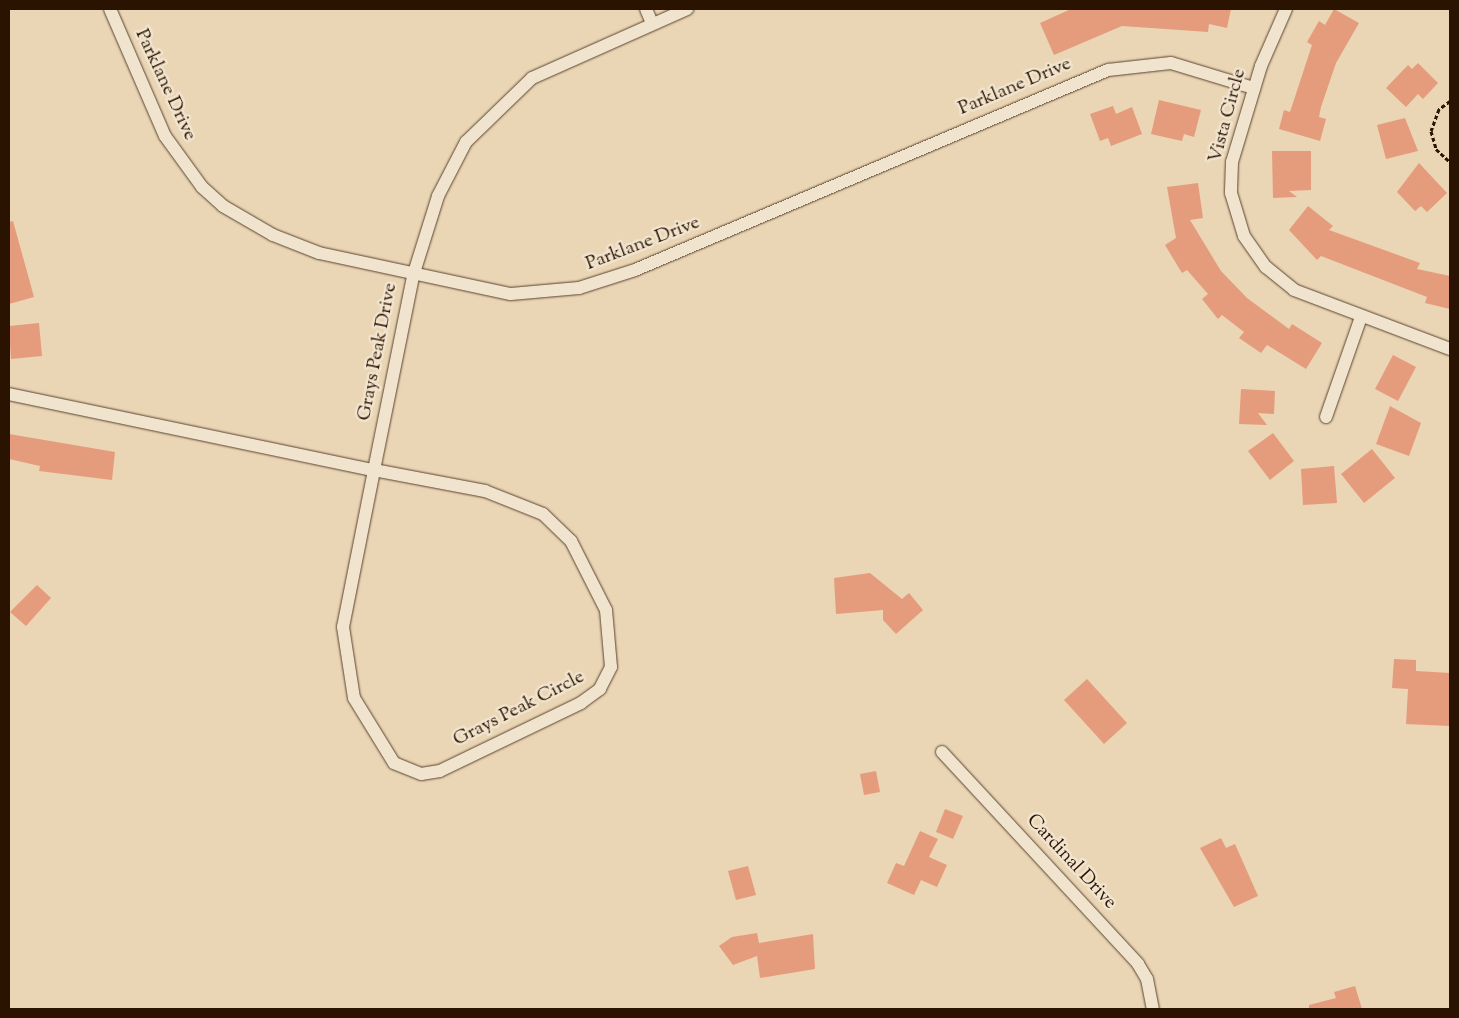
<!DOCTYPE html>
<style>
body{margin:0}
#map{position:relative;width:1459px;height:1018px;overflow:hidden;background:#ead5b5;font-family:"Sorts Mill Goudy",serif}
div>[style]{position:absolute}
.building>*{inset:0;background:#e59c7c}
.path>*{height:3px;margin-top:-1.5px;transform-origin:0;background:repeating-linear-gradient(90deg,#2a1300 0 4px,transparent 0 6.5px)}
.roads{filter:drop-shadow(0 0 1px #5a442d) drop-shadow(0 0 1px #5a442d)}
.street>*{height:12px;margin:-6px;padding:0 6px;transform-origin:6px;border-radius:6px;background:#f1e4cf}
span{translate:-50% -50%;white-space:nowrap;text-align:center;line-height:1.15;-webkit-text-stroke:5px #f1e4cf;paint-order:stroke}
.street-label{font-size:19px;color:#2a1300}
.frame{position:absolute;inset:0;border:10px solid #2a1300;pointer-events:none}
</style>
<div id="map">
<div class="building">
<i style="clip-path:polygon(1071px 9px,1231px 9px,1227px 28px,1209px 24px,1208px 32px,1122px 26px,1054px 55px,1040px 23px)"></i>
<i style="clip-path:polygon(1334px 9px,1359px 23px,1336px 63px,1321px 107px,1319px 117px,1326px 119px,1320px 141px,1279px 129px,1284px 110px,1290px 112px,1312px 45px,1307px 42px,1319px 21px,1325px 25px)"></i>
<i style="clip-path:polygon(1418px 63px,1438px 83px,1423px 99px,1418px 94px,1406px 107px,1386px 88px,1408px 65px,1412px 69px)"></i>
<i style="clip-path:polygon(1159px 100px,1201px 110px,1194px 137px,1184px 134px,1182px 141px,1151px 134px)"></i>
<i style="clip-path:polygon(1113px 106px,1116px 114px,1132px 107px,1142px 134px,1111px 146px,1108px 138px,1100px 141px,1090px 114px)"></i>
<i style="clip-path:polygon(1405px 118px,1418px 151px,1386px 159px,1377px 125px)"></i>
<i style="clip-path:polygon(1272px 151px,1311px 151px,1311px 190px,1289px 191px,1297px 197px,1273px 198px)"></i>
<i style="clip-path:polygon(1419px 163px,1447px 193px,1427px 212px,1421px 206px,1415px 211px,1397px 192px)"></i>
<i style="clip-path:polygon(1198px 183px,1203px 218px,1190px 220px,1221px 271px,1247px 298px,1289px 329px,1292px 324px,1322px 343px,1306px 369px,1267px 345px,1261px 353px,1239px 338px,1244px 332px,1222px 315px,1218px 319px,1202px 299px,1208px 294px,1187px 270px,1182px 273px,1165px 245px,1176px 238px,1167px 187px)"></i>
<i style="clip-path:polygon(1308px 206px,1333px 226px,1329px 230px,1420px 263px,1417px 269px,1450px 276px,1450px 309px,1425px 303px,1427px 297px,1321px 256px,1317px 260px,1289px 230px)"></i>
<i style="clip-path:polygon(13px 221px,34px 297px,9px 304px,9px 222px)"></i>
<i style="clip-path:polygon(39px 323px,42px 356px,11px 359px,9px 326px)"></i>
<i style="clip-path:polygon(1393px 355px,1416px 367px,1398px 401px,1375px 389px)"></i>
<i style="clip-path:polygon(1241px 389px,1275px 391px,1274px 414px,1258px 413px,1267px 425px,1239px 424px)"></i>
<i style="clip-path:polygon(1390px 406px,1421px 423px,1409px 456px,1376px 444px)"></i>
<i style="clip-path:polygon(1273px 433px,1294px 461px,1270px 480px,1248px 451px)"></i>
<i style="clip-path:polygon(9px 434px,115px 452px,112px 480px,39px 471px,40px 466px,9px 459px)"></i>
<i style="clip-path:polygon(1372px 449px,1395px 478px,1364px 503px,1341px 474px)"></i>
<i style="clip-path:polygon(1334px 466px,1337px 503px,1303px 505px,1301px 469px)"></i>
<i style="clip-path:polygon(870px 573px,902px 599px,909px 593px,923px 610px,896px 634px,883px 620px,883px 610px,836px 614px,834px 578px)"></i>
<i style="clip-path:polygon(37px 585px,51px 598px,26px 626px,10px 612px)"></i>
<i style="clip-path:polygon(1394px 659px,1416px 660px,1416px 671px,1450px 673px,1450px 726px,1406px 724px,1408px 689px,1392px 688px)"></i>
<i style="clip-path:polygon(1087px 679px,1127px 723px,1104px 744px,1064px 700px)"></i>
<i style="clip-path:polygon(876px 771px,880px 792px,864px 795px,860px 774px)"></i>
<i style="clip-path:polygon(945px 809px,963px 816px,953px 839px,936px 832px)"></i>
<i style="clip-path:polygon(920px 831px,938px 839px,929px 857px,947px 865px,937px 887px,921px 880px,914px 895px,887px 883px,896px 863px,904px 866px)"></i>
<i style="clip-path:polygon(1221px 838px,1226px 848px,1235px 844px,1258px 896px,1234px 907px,1200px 848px)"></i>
<i style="clip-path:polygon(748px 866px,756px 895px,736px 900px,728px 871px)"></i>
<i style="clip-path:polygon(757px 933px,759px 943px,813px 934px,815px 969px,760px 978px,757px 956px,733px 965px,719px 946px,732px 937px)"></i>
<i style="clip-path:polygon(1355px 986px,1362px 1009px,1309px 1009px,1309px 1005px,1336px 998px,1334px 992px)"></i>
</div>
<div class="path">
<i style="left:1450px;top:101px;width:14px;rotate:144deg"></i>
<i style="left:1439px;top:109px;width:23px;rotate:110deg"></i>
<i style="left:1431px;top:131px;width:19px;rotate:74deg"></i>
<i style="left:1436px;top:149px;width:19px;rotate:43deg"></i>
</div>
<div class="roads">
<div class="street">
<i style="left:110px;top:9px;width:138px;rotate:66.6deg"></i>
<i style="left:165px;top:136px;width:63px;rotate:54deg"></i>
<i style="left:202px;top:187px;width:28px;rotate:42deg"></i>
<i style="left:223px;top:206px;width:58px;rotate:30.1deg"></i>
<i style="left:273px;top:235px;width:49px;rotate:21.4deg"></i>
<i style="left:319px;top:253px;width:196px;rotate:12.1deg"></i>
<i style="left:511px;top:294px;width:68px;rotate:-5deg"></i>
<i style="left:579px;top:288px;width:59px;rotate:-17.8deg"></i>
<i style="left:635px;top:270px;width:514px;rotate:-22.92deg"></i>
<i style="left:1108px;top:70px;width:63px;rotate:-6.3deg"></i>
<i style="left:1171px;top:63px;width:87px;rotate:16.8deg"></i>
<i style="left:646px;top:9px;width:15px;rotate:67deg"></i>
<i style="left:1286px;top:9px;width:62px;rotate:113.7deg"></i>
<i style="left:1261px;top:66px;width:100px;rotate:106.8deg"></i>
<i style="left:1232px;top:162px;width:31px;rotate:92deg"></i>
<i style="left:1231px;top:193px;width:45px;rotate:73.2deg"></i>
<i style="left:1244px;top:236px;width:38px;rotate:55deg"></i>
<i style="left:1266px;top:267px;width:36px;rotate:39deg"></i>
<i style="left:1294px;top:290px;width:167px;rotate:20.7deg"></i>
<i style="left:9px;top:394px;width:373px;rotate:11.8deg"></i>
<i style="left:374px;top:470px;width:198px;rotate:-78.6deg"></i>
<i style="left:413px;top:276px;width:84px;rotate:-72.6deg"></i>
<i style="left:438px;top:196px;width:61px;rotate:-62.6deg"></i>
<i style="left:466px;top:142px;width:92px;rotate:-44.1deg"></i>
<i style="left:532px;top:78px;width:170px;rotate:-24deg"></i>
<i style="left:1326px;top:417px;width:106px;rotate:-70.7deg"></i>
<i style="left:374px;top:470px;width:113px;rotate:10.7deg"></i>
<i style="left:485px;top:491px;width:62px;rotate:21.6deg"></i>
<i style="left:543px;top:514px;width:39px;rotate:44deg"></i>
<i style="left:571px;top:541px;width:77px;rotate:63.1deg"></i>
<i style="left:606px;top:610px;width:57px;rotate:85deg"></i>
<i style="left:611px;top:667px;width:25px;rotate:117deg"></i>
<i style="left:600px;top:689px;width:24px;rotate:144deg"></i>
<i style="left:581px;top:703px;width:157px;rotate:154.3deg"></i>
<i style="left:440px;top:771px;width:19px;rotate:171deg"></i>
<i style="left:421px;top:774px;width:29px;rotate:-158deg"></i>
<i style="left:394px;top:763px;width:76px;rotate:-121.6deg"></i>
<i style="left:354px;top:698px;width:72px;rotate:-98.8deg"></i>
<i style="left:343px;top:627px;width:160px;rotate:-78.8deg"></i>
<i style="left:942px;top:752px;width:289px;rotate:47.2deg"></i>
<i style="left:1138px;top:964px;width:17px;rotate:59deg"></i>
<i style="left:1147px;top:979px;width:31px;rotate:79deg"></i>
</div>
</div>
<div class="street-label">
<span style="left:165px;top:85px;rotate:65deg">Parklane Drive</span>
<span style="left:1015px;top:87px;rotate:-23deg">Parklane Drive</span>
<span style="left:1228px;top:116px;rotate:-75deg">Vista Circle</span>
<span style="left:643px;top:244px;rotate:-21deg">Parklane Drive</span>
<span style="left:378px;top:352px;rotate:-79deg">Grays Peak Drive</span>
<span style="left:519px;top:709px;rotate:-27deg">Grays Peak Circle</span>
<span style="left:1071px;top:862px;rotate:47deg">Cardinal Drive</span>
</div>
<div class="frame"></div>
</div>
